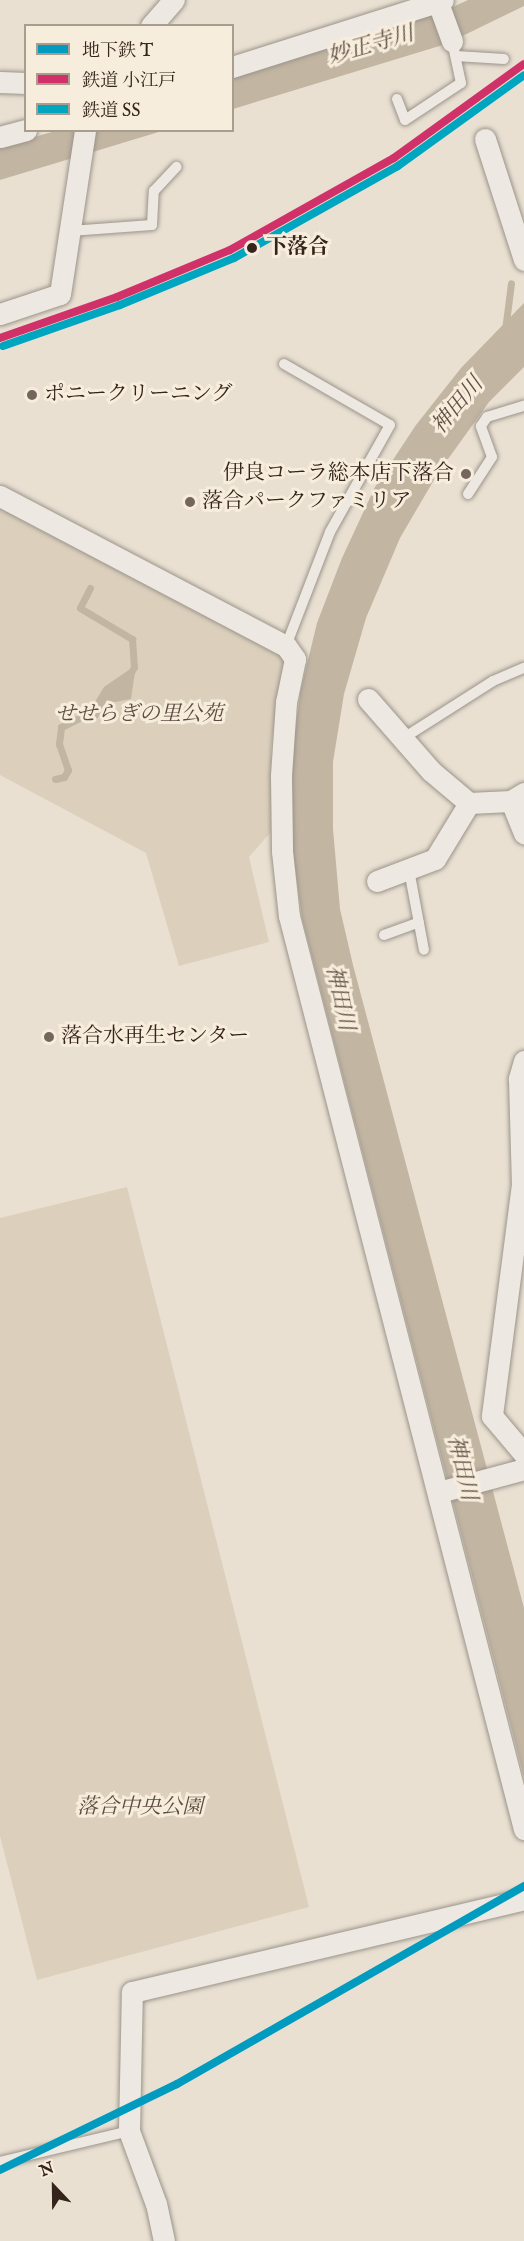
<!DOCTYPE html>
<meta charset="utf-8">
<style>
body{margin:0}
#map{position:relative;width:524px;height:2241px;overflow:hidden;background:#e9e0d2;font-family:"IM FELL English","Noto Serif JP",serif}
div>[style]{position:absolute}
.green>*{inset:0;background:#dcd0bd}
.water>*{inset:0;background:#c2b5a2}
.stream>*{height:7px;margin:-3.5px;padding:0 3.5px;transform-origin:3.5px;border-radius:3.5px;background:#c2b5a2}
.roads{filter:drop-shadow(0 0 2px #9b948a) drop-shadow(0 0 2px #9b948a)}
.service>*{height:10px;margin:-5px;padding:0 5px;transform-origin:5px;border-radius:5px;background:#ede9e2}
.minor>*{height:21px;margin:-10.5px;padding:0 10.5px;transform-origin:10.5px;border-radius:10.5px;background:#ede9e2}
.rail-1>*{height:8px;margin:-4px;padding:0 4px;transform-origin:4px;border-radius:4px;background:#d13169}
.rail-2>*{height:8px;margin:-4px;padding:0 4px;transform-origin:4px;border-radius:4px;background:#00a6bf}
.metro-1>*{height:8px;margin:-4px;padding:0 4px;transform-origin:4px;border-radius:4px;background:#009bbf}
.dots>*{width:16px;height:16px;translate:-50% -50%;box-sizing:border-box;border:3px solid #f7eddc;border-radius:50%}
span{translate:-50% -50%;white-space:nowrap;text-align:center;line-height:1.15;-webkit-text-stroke:6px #f7eddc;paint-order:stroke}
.stop-label{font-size:21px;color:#35241c;font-weight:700}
.left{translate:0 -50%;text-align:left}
.poi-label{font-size:21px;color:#35241c}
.right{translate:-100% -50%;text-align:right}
.park-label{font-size:21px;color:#5c4c40;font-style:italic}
.water-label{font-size:22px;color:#615044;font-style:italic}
.legend{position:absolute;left:24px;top:24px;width:210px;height:108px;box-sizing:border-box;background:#f7eddc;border:2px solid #a99d8f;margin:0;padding:8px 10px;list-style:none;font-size:18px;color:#35241c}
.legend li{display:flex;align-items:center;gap:12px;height:30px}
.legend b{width:30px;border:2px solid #a99d8f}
.north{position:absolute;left:24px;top:2157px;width:60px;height:60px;-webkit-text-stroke:4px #f7eddc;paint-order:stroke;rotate:338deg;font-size:16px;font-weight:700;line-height:24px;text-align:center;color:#35241c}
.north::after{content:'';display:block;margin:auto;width:21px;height:27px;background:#35241c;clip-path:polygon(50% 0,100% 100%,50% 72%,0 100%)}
</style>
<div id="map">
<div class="green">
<i style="clip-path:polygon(0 506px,284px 658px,271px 746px,271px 832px,249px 857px,269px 942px,179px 966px,146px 853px,0 775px)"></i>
<i style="clip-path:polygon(127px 1187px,309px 1907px,37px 1980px,0 1836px,0 1218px)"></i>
</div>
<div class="water">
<i style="clip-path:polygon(468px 0,524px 0,524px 6px,446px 44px,233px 109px,233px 77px,442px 12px)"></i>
<i style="clip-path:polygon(55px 131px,162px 131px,0 180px,0 147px)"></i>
<i style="clip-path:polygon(524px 303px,524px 367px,489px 402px,438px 473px,400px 538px,366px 618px,344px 694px,333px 762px,333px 829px,340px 909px,353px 965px,524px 1608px,524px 1777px,302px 918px,290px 831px,291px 759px,301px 689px,317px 623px,342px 558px,375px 487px,416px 425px,461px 368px)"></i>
<i style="clip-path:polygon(136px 665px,131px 699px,110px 703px,95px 721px,90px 717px,90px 710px,104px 687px)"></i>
</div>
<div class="stream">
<i style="left:505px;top:330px;width:47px;rotate:-82.7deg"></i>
<i style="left:90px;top:588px;width:22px;rotate:117deg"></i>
<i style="left:80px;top:608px;width:61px;rotate:30.8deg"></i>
<i style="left:132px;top:639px;width:28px;rotate:86deg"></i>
<i style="left:134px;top:667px;width:8px;rotate:120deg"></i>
<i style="left:55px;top:779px;width:9px;rotate:-13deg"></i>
<i style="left:64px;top:777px;width:8px;rotate:-60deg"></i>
<i style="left:68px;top:770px;width:28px;rotate:-109deg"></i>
<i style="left:59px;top:744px;width:17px;rotate:-83deg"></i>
<i style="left:61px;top:727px;width:39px;rotate:-26deg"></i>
</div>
<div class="roads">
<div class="service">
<i style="left:456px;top:56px;width:48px;rotate:3.6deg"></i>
<i style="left:397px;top:99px;width:22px;rotate:69deg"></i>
<i style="left:405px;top:120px;width:67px;rotate:-33.5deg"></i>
<i style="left:461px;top:83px;width:43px;rotate:-102.1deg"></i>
<i style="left:70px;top:231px;width:82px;rotate:-4.2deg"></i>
<i style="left:152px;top:225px;width:34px;rotate:-87deg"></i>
<i style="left:154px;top:191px;width:33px;rotate:-47deg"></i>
<i style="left:284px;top:364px;width:122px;rotate:29.9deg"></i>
<i style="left:390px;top:425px;width:123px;rotate:119.3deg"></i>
<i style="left:330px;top:532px;width:122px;rotate:111.1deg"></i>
<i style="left:468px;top:494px;width:44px;rotate:-57deg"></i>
<i style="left:492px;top:457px;width:33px;rotate:-110deg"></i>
<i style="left:481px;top:426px;width:11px;rotate:-56deg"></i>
<i style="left:487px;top:417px;width:39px;rotate:-17deg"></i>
<i style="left:402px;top:739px;width:108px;rotate:-32.5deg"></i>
<i style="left:493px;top:681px;width:34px;rotate:-23deg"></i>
<i style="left:409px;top:870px;width:81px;rotate:79.4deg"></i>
<i style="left:384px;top:935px;width:37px;rotate:-20deg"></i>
<i style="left:0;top:2162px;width:133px;rotate:-13.5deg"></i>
</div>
<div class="minor">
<i style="left:437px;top:0;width:44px;rotate:69.9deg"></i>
<i style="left:151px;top:26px;width:35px;rotate:-49deg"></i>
<i style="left:232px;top:67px;width:221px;rotate:-17.6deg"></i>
<i style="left:0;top:82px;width:26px;rotate:2deg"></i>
<i style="left:0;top:137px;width:27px;rotate:-15deg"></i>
<i style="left:485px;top:139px;width:127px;rotate:72.1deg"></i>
<i style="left:0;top:314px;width:63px;rotate:-18.4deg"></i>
<i style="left:60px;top:294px;width:166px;rotate:-81.3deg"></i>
<i style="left:0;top:496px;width:323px;rotate:27.7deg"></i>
<i style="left:286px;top:646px;width:16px;rotate:55deg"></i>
<i style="left:295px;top:659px;width:44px;rotate:101.8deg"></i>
<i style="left:286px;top:702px;width:74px;rotate:93.9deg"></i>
<i style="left:281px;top:776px;width:75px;rotate:89.2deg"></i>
<i style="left:282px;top:851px;width:65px;rotate:83.9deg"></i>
<i style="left:289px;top:916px;width:943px;rotate:75.57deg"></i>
<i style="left:368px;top:699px;width:96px;rotate:48.8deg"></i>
<i style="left:431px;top:771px;width:50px;rotate:40.1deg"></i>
<i style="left:469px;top:803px;width:42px;rotate:-2.7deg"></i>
<i style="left:511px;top:801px;width:15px;rotate:-32deg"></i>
<i style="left:511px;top:801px;width:35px;rotate:68deg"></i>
<i style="left:377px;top:881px;width:62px;rotate:-20.8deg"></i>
<i style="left:435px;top:859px;width:66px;rotate:-58.7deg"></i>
<i style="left:524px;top:1061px;width:19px;rotate:106deg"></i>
<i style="left:519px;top:1079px;width:105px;rotate:88.4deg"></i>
<i style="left:522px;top:1184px;width:234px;rotate:97.4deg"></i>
<i style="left:492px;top:1416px;width:50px;rotate:49.9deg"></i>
<i style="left:439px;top:1492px;width:88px;rotate:-15.1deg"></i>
<i style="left:164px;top:2241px;width:38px;rotate:-102deg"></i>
<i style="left:156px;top:2204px;width:78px;rotate:-110.3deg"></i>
<i style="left:129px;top:2131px;width:139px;rotate:-88.8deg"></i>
<i style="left:132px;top:1992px;width:403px;rotate:-13.3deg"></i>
</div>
</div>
<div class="rail-1">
<i style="left:0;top:338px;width:124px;rotate:-19.3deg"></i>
<i style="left:117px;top:297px;width:122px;rotate:-22.6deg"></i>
<i style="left:230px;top:250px;width:188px;rotate:-29.3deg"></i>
<i style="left:394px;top:158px;width:160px;rotate:-35.9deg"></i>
</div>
<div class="rail-2">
<i style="left:3px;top:346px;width:124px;rotate:-19.3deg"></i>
<i style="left:120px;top:305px;width:123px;rotate:-22.4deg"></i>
<i style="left:234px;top:258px;width:188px;rotate:-29.3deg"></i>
<i style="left:398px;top:166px;width:155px;rotate:-35.8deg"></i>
</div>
<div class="metro-1">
<i style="left:0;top:2170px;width:197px;rotate:-25.9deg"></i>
<i style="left:177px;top:2084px;width:400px;rotate:-29.7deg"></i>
</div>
<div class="dots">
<i style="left:252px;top:248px;background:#35241c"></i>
<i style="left:32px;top:395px;background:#74665c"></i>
<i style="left:466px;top:474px;background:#74665c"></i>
<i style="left:190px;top:502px;background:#74665c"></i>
<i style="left:49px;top:1037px;background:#74665c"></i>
</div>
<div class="stop-label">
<span class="left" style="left:266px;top:248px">下落合</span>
</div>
<div class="poi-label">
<span class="left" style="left:44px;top:395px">ポニークリーニング</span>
<span class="right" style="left:454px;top:474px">伊良コーラ総本店下落合</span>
<span class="left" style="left:202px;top:502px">落合パークファミリア</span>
<span class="left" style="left:61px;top:1037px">落合水再生センター</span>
</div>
<div class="park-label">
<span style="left:139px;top:715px">せせらぎの里公苑</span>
<span style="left:140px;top:1808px">落合中央公園</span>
</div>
<div class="water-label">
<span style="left:371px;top:46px;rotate:-16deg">妙正寺川</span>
<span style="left:458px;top:406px;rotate:-50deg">神田川</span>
<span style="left:339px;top:998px;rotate:78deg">神田川</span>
<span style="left:461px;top:1468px;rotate:77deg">神田川</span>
</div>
<ul class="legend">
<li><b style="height:8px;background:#009bbf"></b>地下鉄 T</li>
<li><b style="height:8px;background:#d13169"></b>鉄道 小江戸</li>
<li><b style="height:8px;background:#00a6bf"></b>鉄道 SS</li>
</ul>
<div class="north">N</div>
</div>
